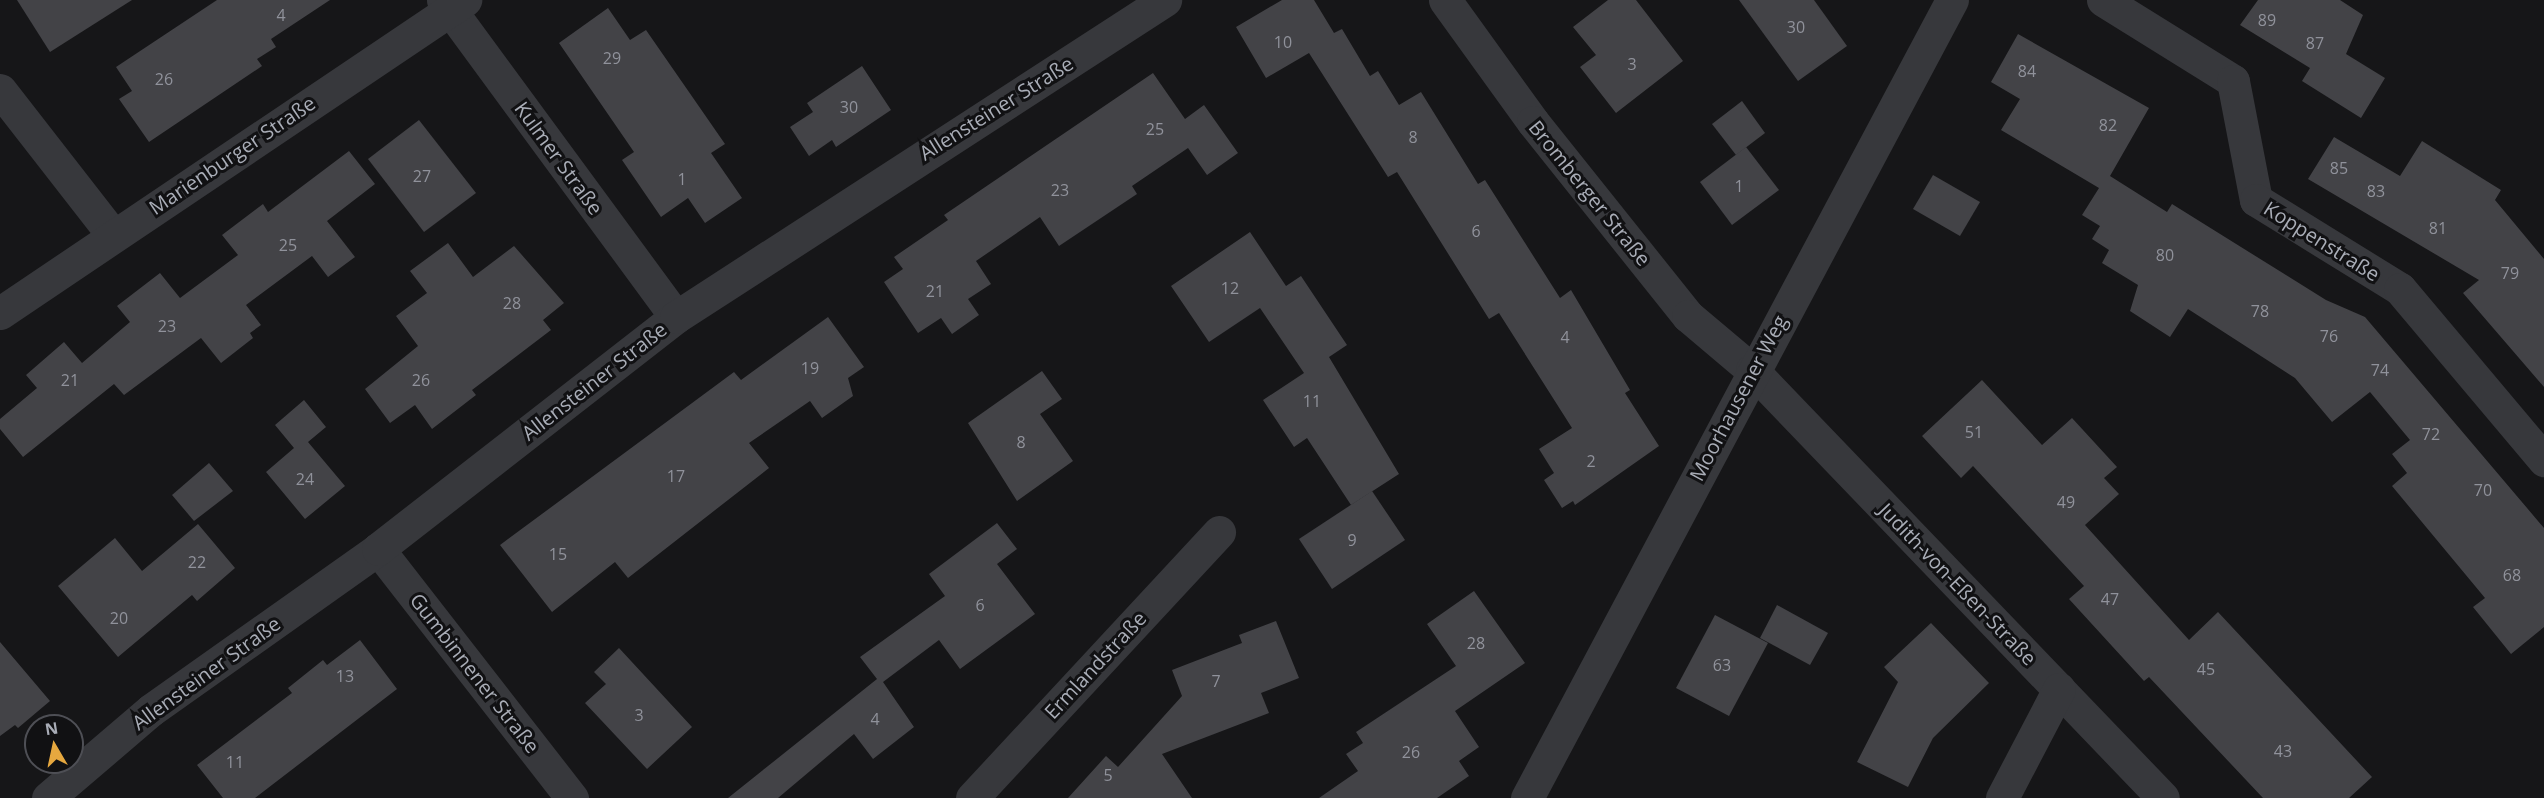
<!DOCTYPE html>
<meta charset="utf-8">
<style>
body{margin:0}
#map{position:relative;width:2544px;height:798px;overflow:hidden;background:#161618;font-family:"Open Sans",sans-serif}
div>[style]{position:absolute}
.building>*{inset:0;background:#434347}
.street>*{height:33px;margin:-16.5px;padding:0 16.5px;transform-origin:16.5px;border-radius:16.5px;background:#37383c}
span{translate:-50% -50%;white-space:nowrap;text-align:center;line-height:1.15;-webkit-text-stroke:6px #111113;paint-order:stroke}
.number-label{font-size:16px;color:#90929b}
.number-label span{-webkit-text-stroke-width:0}
.street-label{font-size:20px;color:#a9adb7}
.north{position:absolute;left:24px;top:714px;width:60px;height:60px;box-sizing:border-box;background:#111113;border:2px solid #4e4f55;border-radius:50%;rotate:351deg;font-size:16px;font-weight:700;line-height:24px;text-align:center;color:#a9adb7}
.north::after{content:'';display:block;margin:auto;width:21px;height:27px;background:#e6a83f;clip-path:polygon(50% 0,100% 100%,50% 72%,0 100%)}
</style>
<div id="map">
<div class="building">
<i style="clip-path:polygon(17px 0,132px 0,50px 52px)"></i>
<i style="clip-path:polygon(217px 0,330px 0,271px 39px,276px 47px,257px 59px,262px 66px,149px 142px,119px 99px,132px 91px,116px 67px)"></i>
<i style="clip-path:polygon(1282px 0,1314px 0,1334px 33px,1342px 29px,1370px 76px,1378px 71px,1399px 105px,1421px 92px,1478px 184px,1485px 180px,1560px 298px,1571px 290px,1630px 390px,1625px 393px,1659px 446px,1575px 505px,1573px 501px,1562px 508px,1544px 480px,1554px 473px,1539px 449px,1572px 428px,1499px 313px,1489px 319px,1397px 172px,1388px 177px,1309px 53px,1266px 78px,1236px 27px)"></i>
<i style="clip-path:polygon(1608px 0,1636px 0,1683px 61px,1616px 113px,1580px 67px,1596px 55px,1573px 27px)"></i>
<i style="clip-path:polygon(1739px 0,1814px 0,1847px 46px,1798px 81px)"></i>
<i style="clip-path:polygon(2258px 0,2340px 0,2363px 15px,2346px 54px,2385px 78px,2361px 118px,2302px 81px,2310px 68px,2240px 25px)"></i>
<i style="clip-path:polygon(608px 8px,630px 40px,646px 30px,725px 144px,711px 153px,742px 198px,705px 223px,688px 198px,661px 217px,622px 160px,634px 152px,559px 43px)"></i>
<i style="clip-path:polygon(2018px 34px,2149px 108px,2110px 176px,2167px 212px,2172px 204px,2326px 300px,2365px 317px,2544px 528px,2544px 627px,2511px 654px,2473px 607px,2485px 598px,2392px 486px,2407px 473px,2392px 454px,2410px 440px,2370px 392px,2332px 422px,2295px 378px,2188px 309px,2170px 337px,2130px 311px,2138px 285px,2102px 263px,2109px 250px,2092px 239px,2100px 226px,2082px 215px,2099px 188px,2001px 130px,2020px 99px,1991px 82px)"></i>
<i style="clip-path:polygon(862px 66px,891px 110px,836px 147px,832px 140px,809px 156px,790px 127px,813px 112px,807px 103px)"></i>
<i style="clip-path:polygon(1153px 73px,1185px 119px,1204px 105px,1238px 153px,1207px 175px,1188px 148px,1132px 186px,1137px 194px,1059px 246px,1040px 217px,976px 261px,991px 284px,968px 299px,979px 315px,952px 334px,941px 318px,918px 333px,884px 282px,903px 269px,894px 257px,948px 220px,944px 215px)"></i>
<i style="clip-path:polygon(1742px 101px,1765px 133px,1736px 155px,1712px 124px)"></i>
<i style="clip-path:polygon(419px 120px,476px 193px,424px 232px,368px 159px)"></i>
<i style="clip-path:polygon(2334px 137px,2400px 176px,2422px 141px,2501px 190px,2495px 200px,2544px 259px,2544px 387px,2463px 293px,2479px 280px,2308px 179px)"></i>
<i style="clip-path:polygon(1746px 147px,1779px 190px,1732px 225px,1700px 182px)"></i>
<i style="clip-path:polygon(349px 151px,375px 184px,327px 221px,355px 257px,328px 277px,312px 256px,246px 305px,261px 325px,250px 333px,253px 338px,221px 363px,201px 338px,124px 395px,114px 384px,23px 457px,0 429px,0 419px,37px 388px,26px 375px,64px 342px,82px 363px,130px 322px,117px 306px,160px 273px,180px 298px,238px 255px,222px 235px,263px 204px,268px 212px)"></i>
<i style="clip-path:polygon(1933px 175px,1980px 202px,1960px 236px,1913px 209px)"></i>
<i style="clip-path:polygon(1250px 232px,1286px 286px,1301px 276px,1347px 345px,1329px 357px,1399px 474px,1351px 505px,1307px 438px,1294px 447px,1263px 400px,1304px 373px,1260px 308px,1209px 342px,1171px 286px)"></i>
<i style="clip-path:polygon(448px 243px,473px 277px,514px 246px,564px 303px,543px 320px,551px 330px,472px 390px,476px 395px,432px 429px,415px 405px,390px 423px,365px 389px,418px 346px,396px 316px,427px 293px,410px 271px)"></i>
<i style="clip-path:polygon(828px 317px,864px 367px,848px 378px,853px 396px,822px 418px,810px 401px,749px 443px,769px 468px,628px 578px,615px 562px,552px 612px,500px 545px,734px 372px,741px 380px)"></i>
<i style="clip-path:polygon(1042px 371px,1062px 399px,1040px 414px,1073px 461px,1017px 501px,968px 423px)"></i>
<i style="clip-path:polygon(1982px 380px,2042px 445px,2072px 418px,2117px 467px,2104px 478px,2119px 494px,2085px 525px,2189px 640px,2218px 612px,2372px 777px,2349px 798px,2263px 798px,2149px 677px,2144px 681px,2069px 599px,2084px 586px,1973px 466px,1961px 478px,1922px 436px)"></i>
<i style="clip-path:polygon(304px 400px,326px 427px,308px 442px,345px 486px,305px 519px,266px 472px,294px 448px,275px 425px)"></i>
<i style="clip-path:polygon(209px 463px,233px 491px,194px 521px,172px 495px)"></i>
<i style="clip-path:polygon(1372px 491px,1405px 540px,1332px 589px,1299px 539px)"></i>
<i style="clip-path:polygon(997px 523px,1017px 549px,997px 564px,1035px 614px,960px 669px,939px 640px,883px 682px,914px 727px,873px 759px,854px 734px,778px 798px,728px 798px,877px 679px,860px 657px,945px 596px,929px 574px)"></i>
<i style="clip-path:polygon(198px 524px,235px 568px,197px 601px,192px 595px,118px 657px,58px 586px,115px 538px,142px 571px)"></i>
<i style="clip-path:polygon(1474px 591px,1525px 663px,1455px 711px,1479px 747px,1459px 761px,1469px 776px,1437px 798px,1319px 798px,1358px 771px,1346px 754px,1363px 743px,1356px 732px,1456px 666px,1427px 624px)"></i>
<i style="clip-path:polygon(1777px 605px,1828px 633px,1810px 665px,1760px 638px)"></i>
<i style="clip-path:polygon(1715px 615px,1768px 643px,1729px 716px,1676px 688px)"></i>
<i style="clip-path:polygon(1276px 621px,1299px 678px,1261px 693px,1269px 713px,1162px 754px,1192px 798px,1068px 798px,1106px 756px,1118px 767px,1182px 696px,1172px 670px,1242px 643px,1239px 635px)"></i>
<i style="clip-path:polygon(1931px 623px,1989px 683px,1933px 738px,1908px 787px,1857px 762px,1898px 682px,1884px 667px)"></i>
<i style="clip-path:polygon(360px 640px,397px 689px,255px 798px,223px 798px,197px 765px,292px 693px,288px 688px,323px 660px,327px 665px)"></i>
<i style="clip-path:polygon(0 642px,50px 701px,18px 728px,15px 725px,0 736px)"></i>
<i style="clip-path:polygon(619px 648px,692px 727px,647px 769px,585px 703px,606px 684px,594px 672px)"></i>
</div>
<div class="street">
<i style="left:443px;top:0;width:393px;rotate:53.7deg"></i>
<i style="left:1445px;top:0;width:150px;rotate:54.2deg"></i>
<i style="left:1533px;top:122px;width:248px;rotate:51.4deg"></i>
<i style="left:1688px;top:316px;width:84px;rotate:40.2deg"></i>
<i style="left:1752px;top:370px;width:593px;rotate:46.16deg"></i>
<i style="left:2103px;top:0;width:153px;rotate:31.9deg"></i>
<i style="left:2233px;top:81px;width:121px;rotate:79.1deg"></i>
<i style="left:2256px;top:200px;width:169px;rotate:31.7deg"></i>
<i style="left:2400px;top:289px;width:224px;rotate:49.9deg"></i>
<i style="left:0;top:90px;width:184px;rotate:52.1deg"></i>
<i style="left:0;top:313px;width:561px;rotate:-33.95deg"></i>
<i style="left:378px;top:549px;width:316px;rotate:52.1deg"></i>
<i style="left:48px;top:798px;width:135px;rotate:-40.5deg"></i>
<i style="left:151px;top:710px;width:278px;rotate:-35.3deg"></i>
<i style="left:378px;top:549px;width:378px;rotate:-37.9deg"></i>
<i style="left:676px;top:317px;width:583px;rotate:-32.95deg"></i>
<i style="left:972px;top:798px;width:363px;rotate:-47.1deg"></i>
<i style="left:1527px;top:798px;width:904px;rotate:-61.96deg"></i>
<i style="left:2002px;top:798px;width:123px;rotate:-62.4deg"></i>
</div>
<div class="number-label">
<span style="left:281px;top:15px">4</span>
<span style="left:2267px;top:20px">89</span>
<span style="left:1796px;top:27px">30</span>
<span style="left:1283px;top:42px">10</span>
<span style="left:2315px;top:43px">87</span>
<span style="left:612px;top:58px">29</span>
<span style="left:1632px;top:64px">3</span>
<span style="left:2027px;top:71px">84</span>
<span style="left:164px;top:79px">26</span>
<span style="left:849px;top:107px">30</span>
<span style="left:2108px;top:125px">82</span>
<span style="left:1155px;top:129px">25</span>
<span style="left:1413px;top:137px">8</span>
<span style="left:2339px;top:168px">85</span>
<span style="left:422px;top:176px">27</span>
<span style="left:682px;top:179px">1</span>
<span style="left:1739px;top:186px">1</span>
<span style="left:1060px;top:190px">23</span>
<span style="left:2376px;top:191px">83</span>
<span style="left:2438px;top:228px">81</span>
<span style="left:1476px;top:231px">6</span>
<span style="left:288px;top:245px">25</span>
<span style="left:2165px;top:255px">80</span>
<span style="left:2510px;top:273px">79</span>
<span style="left:1230px;top:288px">12</span>
<span style="left:935px;top:291px">21</span>
<span style="left:512px;top:303px">28</span>
<span style="left:2260px;top:311px">78</span>
<span style="left:167px;top:326px">23</span>
<span style="left:2329px;top:336px">76</span>
<span style="left:1565px;top:337px">4</span>
<span style="left:810px;top:368px">19</span>
<span style="left:2380px;top:370px">74</span>
<span style="left:70px;top:380px">21</span>
<span style="left:421px;top:380px">26</span>
<span style="left:1312px;top:401px">11</span>
<span style="left:1974px;top:432px">51</span>
<span style="left:2431px;top:434px">72</span>
<span style="left:1021px;top:442px">8</span>
<span style="left:1591px;top:461px">2</span>
<span style="left:676px;top:476px">17</span>
<span style="left:305px;top:479px">24</span>
<span style="left:2483px;top:490px">70</span>
<span style="left:2066px;top:502px">49</span>
<span style="left:1352px;top:540px">9</span>
<span style="left:558px;top:554px">15</span>
<span style="left:197px;top:562px">22</span>
<span style="left:2512px;top:575px">68</span>
<span style="left:2110px;top:599px">47</span>
<span style="left:980px;top:605px">6</span>
<span style="left:119px;top:618px">20</span>
<span style="left:1476px;top:643px">28</span>
<span style="left:1722px;top:665px">63</span>
<span style="left:2206px;top:669px">45</span>
<span style="left:345px;top:676px">13</span>
<span style="left:1216px;top:681px">7</span>
<span style="left:639px;top:715px">3</span>
<span style="left:875px;top:719px">4</span>
<span style="left:2283px;top:751px">43</span>
<span style="left:1411px;top:752px">26</span>
<span style="left:235px;top:762px">11</span>
<span style="left:1108px;top:775px">5</span>
</div>
<div class="street-label">
<span style="left:996px;top:108px;rotate:-32deg">Allensteiner Straße</span>
<span style="left:232px;top:155px;rotate:-34deg">Marienburger Straße</span>
<span style="left:559px;top:158px;rotate:54deg">Kulmer Straße</span>
<span style="left:1590px;top:193px;rotate:51deg">Bromberger Straße</span>
<span style="left:2322px;top:241px;rotate:32deg">Koppenstraße</span>
<span style="left:594px;top:381px;rotate:-38deg">Allensteiner Straße</span>
<span style="left:1738px;top:398px;rotate:-62deg">Moorhausener Weg</span>
<span style="left:1958px;top:584px;rotate:46deg">Judith-von-Eßen-Straße</span>
<span style="left:1095px;top:665px;rotate:-47deg">Ermlandstraße</span>
<span style="left:206px;top:673px;rotate:-36deg">Allensteiner Straße</span>
<span style="left:475px;top:673px;rotate:52deg">Gumbinnener Straße</span>
</div>
<div class="north">N</div>
</div>
